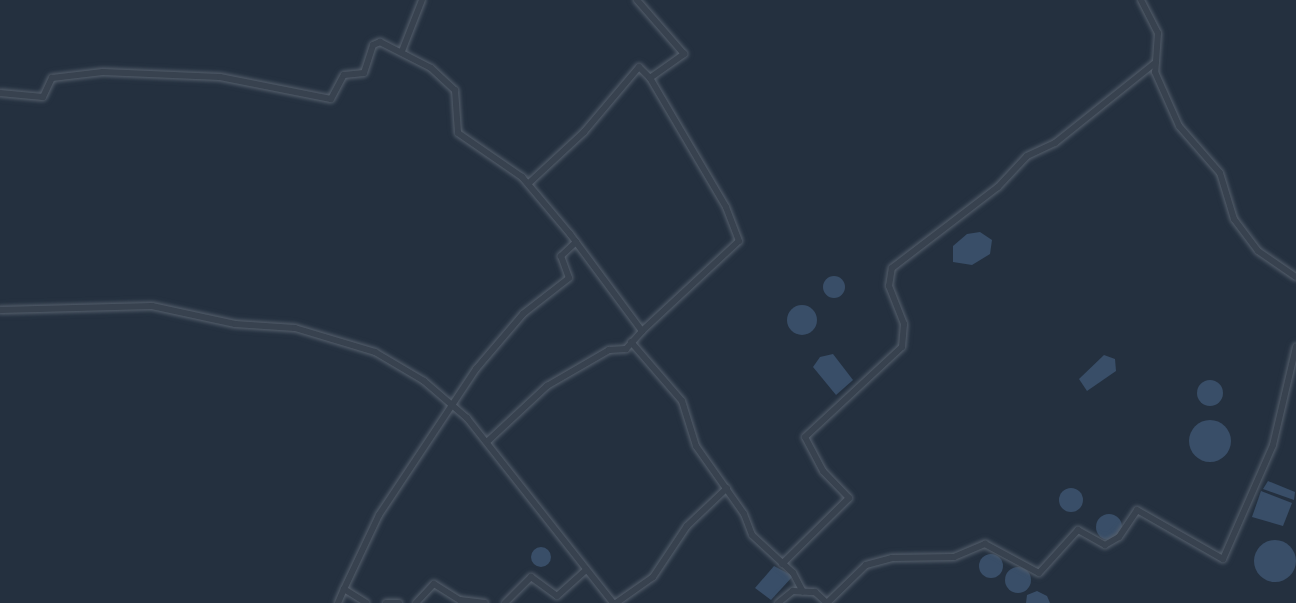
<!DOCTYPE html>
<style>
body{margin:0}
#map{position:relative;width:1296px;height:603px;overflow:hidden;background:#24303f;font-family:"Titillium Web",sans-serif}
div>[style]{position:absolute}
.water>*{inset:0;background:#394e68}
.round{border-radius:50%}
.roads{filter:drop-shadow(0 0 2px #56606d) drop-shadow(0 0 2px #56606d)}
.minor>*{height:6px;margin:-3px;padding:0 3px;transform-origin:3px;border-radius:3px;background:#38424f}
span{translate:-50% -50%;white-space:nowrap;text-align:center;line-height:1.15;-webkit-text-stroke:4.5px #1d2734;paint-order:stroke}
</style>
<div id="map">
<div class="water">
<i style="clip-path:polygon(980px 232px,992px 240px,990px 254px,972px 265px,953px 262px,953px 246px,967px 234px)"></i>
<i class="round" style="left:823px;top:276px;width:22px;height:22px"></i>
<i class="round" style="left:787px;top:305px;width:30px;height:30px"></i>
<i style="clip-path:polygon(833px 354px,853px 380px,836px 395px,813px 367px,820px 357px)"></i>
<i style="clip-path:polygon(1104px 355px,1115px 359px,1116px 371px,1087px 391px,1079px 379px)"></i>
<i class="round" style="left:1197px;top:380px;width:26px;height:26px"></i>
<i class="round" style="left:1189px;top:420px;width:42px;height:42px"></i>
<i style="clip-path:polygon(1268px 481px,1295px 492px,1294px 500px,1263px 489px)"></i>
<i class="round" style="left:1059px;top:488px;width:24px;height:24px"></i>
<i style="clip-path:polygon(1261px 491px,1292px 503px,1283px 526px,1252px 517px)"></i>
<i class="round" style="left:1096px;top:514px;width:26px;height:26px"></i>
<i class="round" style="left:1254px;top:540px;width:42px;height:42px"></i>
<i class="round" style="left:531px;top:547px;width:20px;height:20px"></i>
<i class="round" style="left:979px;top:554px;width:24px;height:24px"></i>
<i style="clip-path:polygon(774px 566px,793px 576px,771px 600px,755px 588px)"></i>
<i class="round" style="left:1005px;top:567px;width:26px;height:26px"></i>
<i style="clip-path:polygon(1037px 591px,1047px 596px,1050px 603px,1026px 603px,1027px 595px)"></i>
</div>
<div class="roads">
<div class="minor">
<i style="left:1141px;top:0;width:37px;rotate:63deg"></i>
<i style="left:1158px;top:33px;width:39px;rotate:94deg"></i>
<i style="left:1155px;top:72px;width:59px;rotate:66deg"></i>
<i style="left:1179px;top:126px;width:62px;rotate:48.9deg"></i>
<i style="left:1220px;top:173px;width:48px;rotate:73.1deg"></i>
<i style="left:1234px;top:219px;width:40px;rotate:53deg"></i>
<i style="left:1258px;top:251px;width:46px;rotate:34.4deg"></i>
<i style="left:402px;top:51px;width:55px;rotate:-68.6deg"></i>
<i style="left:0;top:93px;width:43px;rotate:5.3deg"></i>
<i style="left:43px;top:97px;width:21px;rotate:-65deg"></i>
<i style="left:52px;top:78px;width:51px;rotate:-6.7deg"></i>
<i style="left:103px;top:72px;width:117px;rotate:2.4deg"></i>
<i style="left:220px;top:77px;width:113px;rotate:11.2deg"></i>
<i style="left:331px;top:99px;width:27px;rotate:-62deg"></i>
<i style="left:344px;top:75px;width:20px;rotate:-6deg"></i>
<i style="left:364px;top:73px;width:29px;rotate:-72deg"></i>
<i style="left:373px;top:45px;width:8px;rotate:-23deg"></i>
<i style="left:380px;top:42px;width:57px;rotate:27deg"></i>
<i style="left:431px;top:68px;width:33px;rotate:43deg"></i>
<i style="left:455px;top:90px;width:43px;rotate:86deg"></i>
<i style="left:458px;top:133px;width:78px;rotate:34.5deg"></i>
<i style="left:522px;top:177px;width:75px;rotate:49.9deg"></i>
<i style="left:570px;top:234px;width:10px;rotate:53deg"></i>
<i style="left:576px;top:242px;width:21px;rotate:137deg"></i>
<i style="left:561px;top:256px;width:23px;rotate:70deg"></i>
<i style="left:569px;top:278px;width:58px;rotate:142deg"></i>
<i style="left:523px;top:314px;width:72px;rotate:130.5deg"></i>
<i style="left:476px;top:369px;width:175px;rotate:123.6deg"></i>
<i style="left:379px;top:515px;width:82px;rotate:115.3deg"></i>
<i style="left:344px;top:589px;width:26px;rotate:32deg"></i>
<i style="left:529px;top:183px;width:75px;rotate:-42.8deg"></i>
<i style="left:584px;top:132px;width:85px;rotate:-49.8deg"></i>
<i style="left:639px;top:67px;width:16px;rotate:45deg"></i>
<i style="left:650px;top:78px;width:42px;rotate:-35.2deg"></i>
<i style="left:684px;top:54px;width:72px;rotate:-131deg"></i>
<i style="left:0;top:310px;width:152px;rotate:-1.5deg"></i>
<i style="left:152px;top:306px;width:85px;rotate:12.2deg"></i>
<i style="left:235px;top:324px;width:60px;rotate:3.8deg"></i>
<i style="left:295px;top:328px;width:84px;rotate:16.7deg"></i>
<i style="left:375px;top:352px;width:57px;rotate:30.6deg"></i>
<i style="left:424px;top:381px;width:57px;rotate:40.7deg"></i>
<i style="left:467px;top:418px;width:236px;rotate:51.7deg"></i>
<i style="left:642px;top:331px;width:132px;rotate:-42.9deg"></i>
<i style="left:739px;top:241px;width:36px;rotate:-111deg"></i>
<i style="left:726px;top:207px;width:150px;rotate:-120.5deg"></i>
<i style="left:631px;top:342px;width:78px;rotate:49.2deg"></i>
<i style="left:682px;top:401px;width:47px;rotate:72.7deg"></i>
<i style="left:696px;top:446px;width:83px;rotate:54.8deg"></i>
<i style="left:744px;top:514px;width:22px;rotate:69deg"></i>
<i style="left:752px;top:535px;width:56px;rotate:42.8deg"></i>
<i style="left:793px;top:573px;width:21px;rotate:62deg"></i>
<i style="left:488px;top:441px;width:81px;rotate:-43deg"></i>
<i style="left:547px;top:386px;width:72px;rotate:-30.1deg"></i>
<i style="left:609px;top:350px;width:17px;rotate:-3deg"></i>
<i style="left:626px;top:349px;width:24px;rotate:-48deg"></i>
<i style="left:642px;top:331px;width:111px;rotate:-126.6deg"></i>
<i style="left:782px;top:564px;width:94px;rotate:-44.6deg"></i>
<i style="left:849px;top:498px;width:37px;rotate:-134deg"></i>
<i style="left:823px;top:471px;width:38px;rotate:-118deg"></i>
<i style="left:805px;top:437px;width:132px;rotate:-42.9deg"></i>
<i style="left:902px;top:347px;width:23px;rotate:-85deg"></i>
<i style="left:904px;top:324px;width:41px;rotate:-111.5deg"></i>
<i style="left:889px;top:286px;width:18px;rotate:-81deg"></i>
<i style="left:892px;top:268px;width:133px;rotate:-37.4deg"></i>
<i style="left:998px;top:187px;width:42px;rotate:-46.9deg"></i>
<i style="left:1027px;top:156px;width:31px;rotate:-25deg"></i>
<i style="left:1055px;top:143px;width:129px;rotate:-38.7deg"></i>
<i style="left:338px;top:603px;width:15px;rotate:-67deg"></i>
<i style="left:386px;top:603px;width:13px"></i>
<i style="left:416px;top:603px;width:26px;rotate:-47deg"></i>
<i style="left:434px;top:584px;width:31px;rotate:32deg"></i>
<i style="left:460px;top:600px;width:25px;rotate:7deg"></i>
<i style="left:505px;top:603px;width:37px;rotate:-45deg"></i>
<i style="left:531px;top:577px;width:32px;rotate:36deg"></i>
<i style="left:557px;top:596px;width:39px;rotate:-42deg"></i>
<i style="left:616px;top:603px;width:45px;rotate:-35.1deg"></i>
<i style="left:653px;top:577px;width:61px;rotate:-56.3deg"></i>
<i style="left:687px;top:526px;width:55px;rotate:-43.5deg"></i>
<i style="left:778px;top:603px;width:19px;rotate:-39deg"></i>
<i style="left:793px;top:591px;width:22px;rotate:3deg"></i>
<i style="left:815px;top:592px;width:16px;rotate:43deg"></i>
<i style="left:827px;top:603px;width:54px;rotate:-44.3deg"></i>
<i style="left:866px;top:565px;width:27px;rotate:-15deg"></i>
<i style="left:892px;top:558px;width:62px;rotate:-0.9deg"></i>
<i style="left:954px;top:557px;width:34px;rotate:-23deg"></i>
<i style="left:985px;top:544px;width:61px;rotate:28.2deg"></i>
<i style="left:1039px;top:573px;width:58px;rotate:-47.8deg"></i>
<i style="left:1078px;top:530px;width:31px;rotate:29deg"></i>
<i style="left:1105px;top:545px;width:16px;rotate:-30deg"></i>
<i style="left:1119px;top:537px;width:32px;rotate:-56deg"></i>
<i style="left:1137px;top:510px;width:99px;rotate:29.7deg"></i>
<i style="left:1223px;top:559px;width:124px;rotate:-66.3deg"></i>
<i style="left:1273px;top:445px;width:101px;rotate:-76.8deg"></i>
</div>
</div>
</div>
